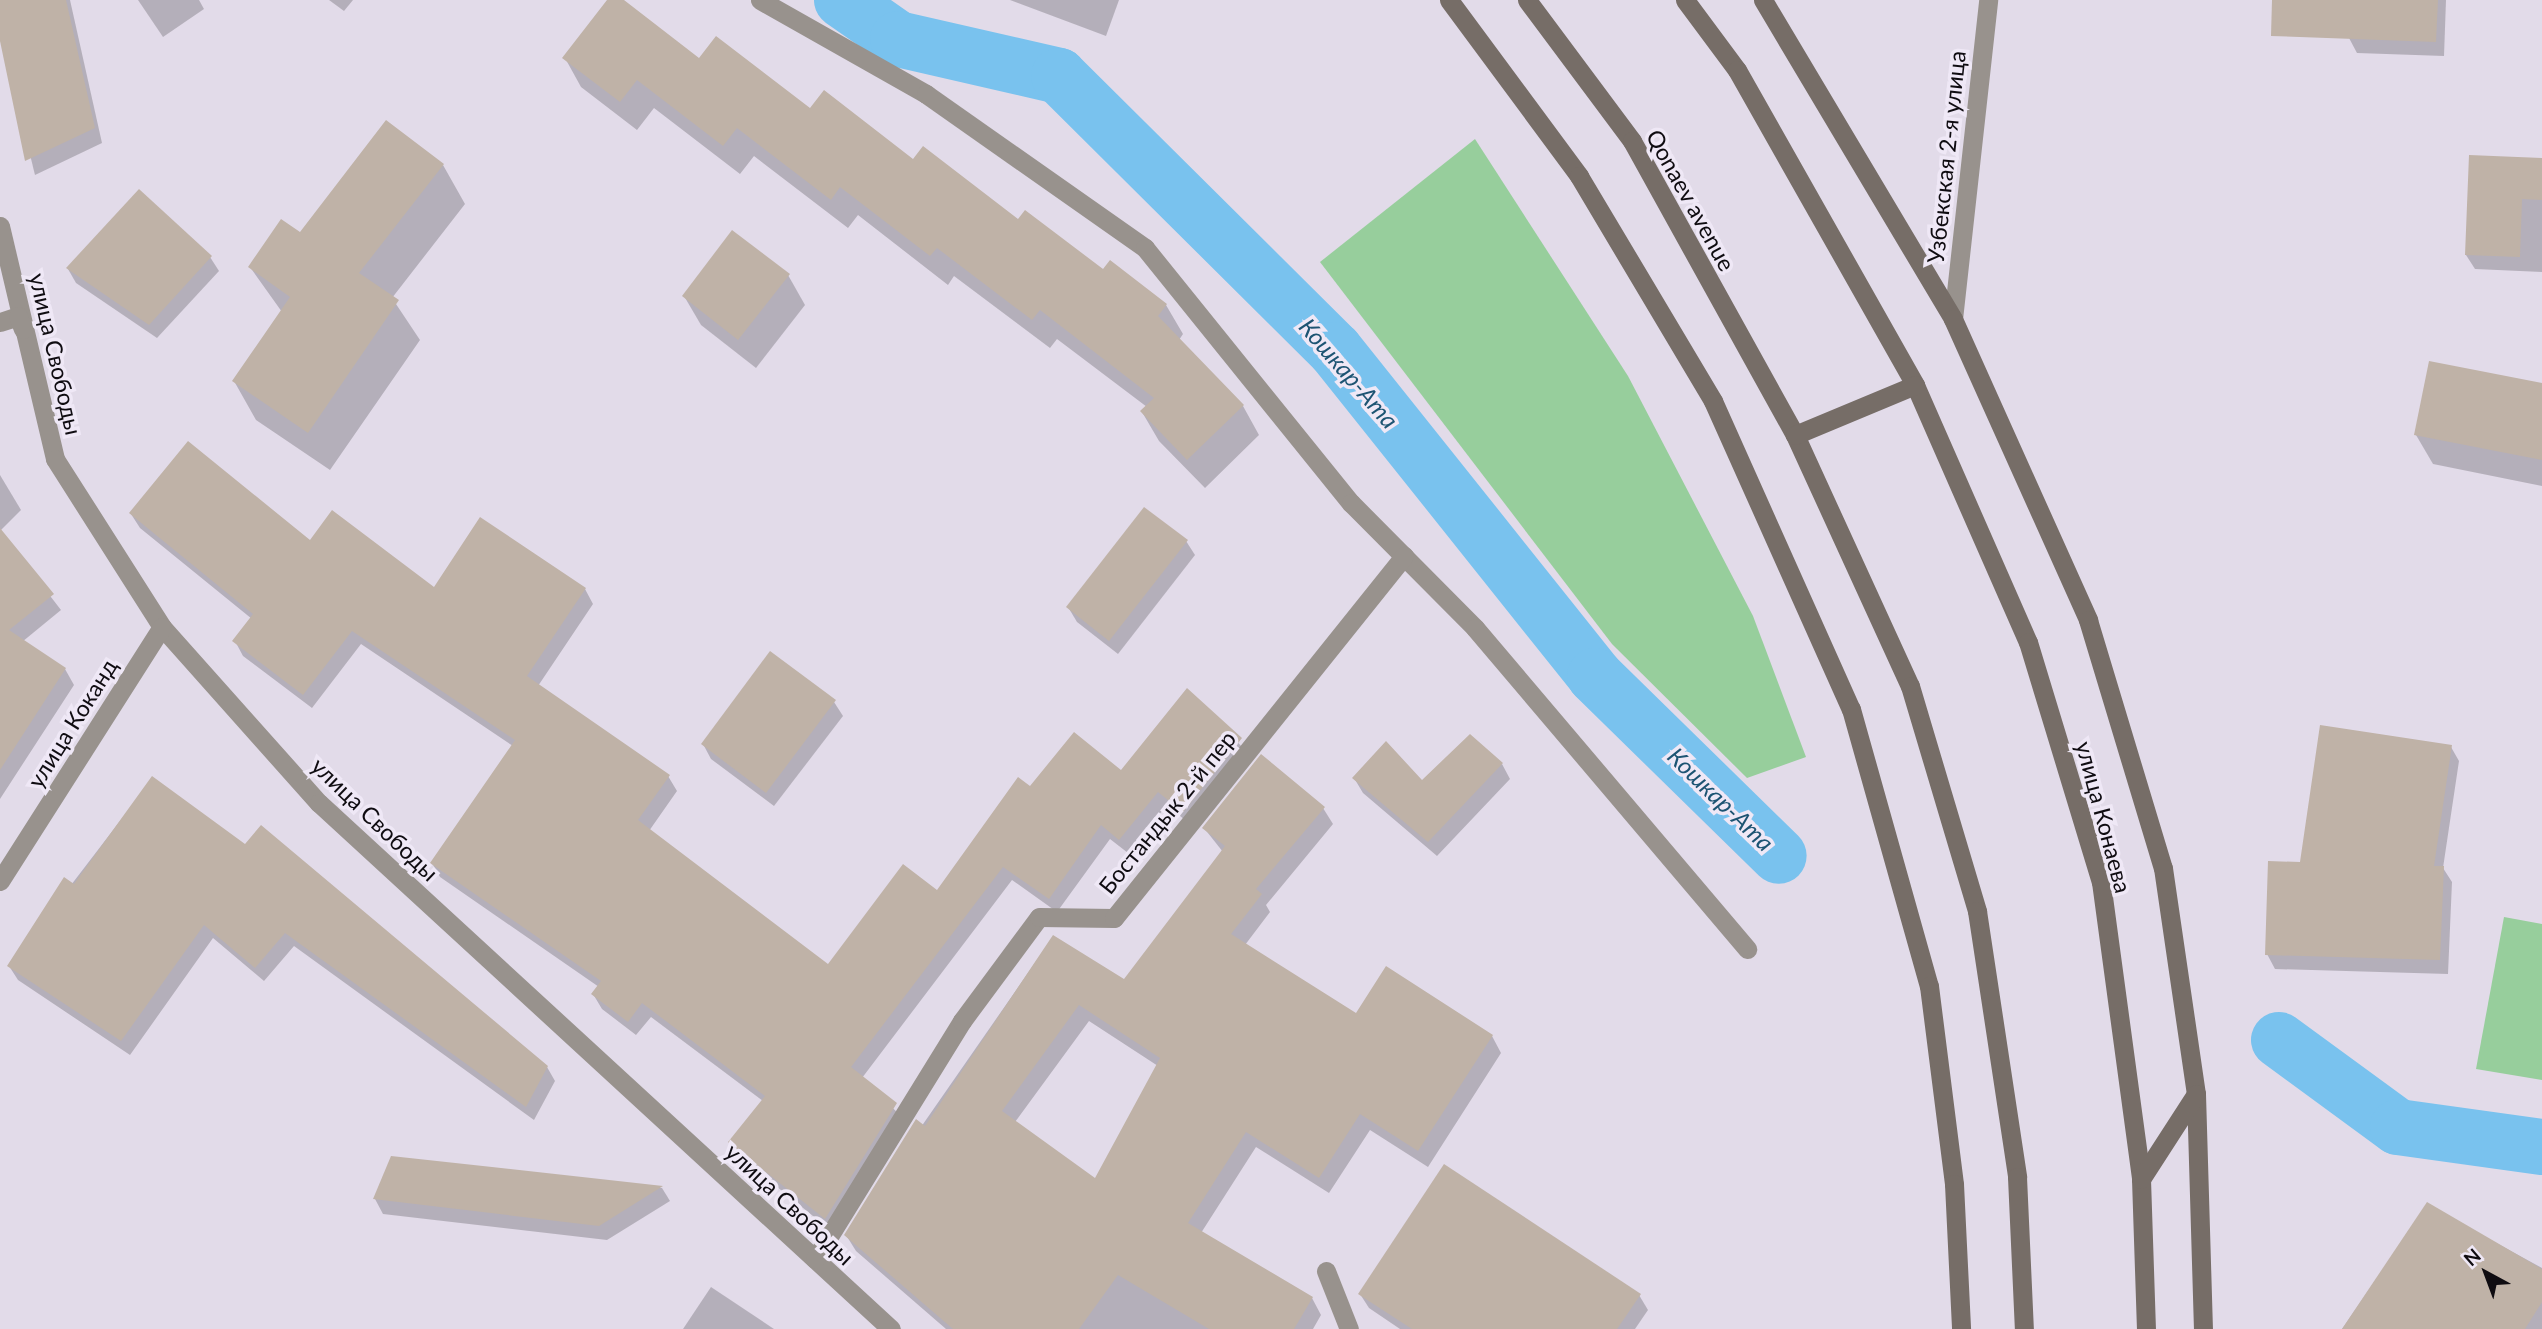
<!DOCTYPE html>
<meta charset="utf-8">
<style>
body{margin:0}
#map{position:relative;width:2542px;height:1329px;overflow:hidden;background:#e2dbe9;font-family:Lato,sans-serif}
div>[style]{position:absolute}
.green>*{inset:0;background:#97ce9c}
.shadow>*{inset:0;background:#0003}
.canal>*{height:56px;margin:-28px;padding:0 28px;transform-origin:28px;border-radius:28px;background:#79c2ee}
.building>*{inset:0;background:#bfb2a7}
.minor>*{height:19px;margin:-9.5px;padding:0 9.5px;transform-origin:9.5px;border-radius:9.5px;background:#98928d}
.secondary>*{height:19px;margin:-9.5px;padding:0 9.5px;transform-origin:9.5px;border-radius:9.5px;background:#766d67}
span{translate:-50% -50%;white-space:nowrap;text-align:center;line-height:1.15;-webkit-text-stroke:7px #efe8f6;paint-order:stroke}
.street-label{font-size:23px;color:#0f0c11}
.water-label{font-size:24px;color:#1d5473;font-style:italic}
.north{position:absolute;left:2451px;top:1238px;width:70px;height:70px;-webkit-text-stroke:5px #efe8f6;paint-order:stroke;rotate:319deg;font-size:19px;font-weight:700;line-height:28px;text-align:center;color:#0f0c11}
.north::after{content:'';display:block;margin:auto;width:24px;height:32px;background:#0f0c11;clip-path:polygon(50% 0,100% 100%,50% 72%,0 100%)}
</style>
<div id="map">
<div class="green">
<i style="clip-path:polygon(1475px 139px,1628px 376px,1753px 616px,1806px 757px,1747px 778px,1612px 644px,1320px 262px)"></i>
<i style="clip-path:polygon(2504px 917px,2542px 924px,2542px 1080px,2476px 1069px)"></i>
</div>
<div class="shadow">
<i style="clip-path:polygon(0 0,70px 0,102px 143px,35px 175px,0 33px)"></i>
<i style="clip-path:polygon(138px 0,199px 0,204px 9px,163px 37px)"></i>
<i style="clip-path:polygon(329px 0,353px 0,344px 11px)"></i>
<i style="clip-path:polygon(609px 0,621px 0,699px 60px,914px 162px,1166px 305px,1183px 334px,1179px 340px,1243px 406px,1259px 435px,1205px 488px,1159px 441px,1142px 412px,1147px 407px,1057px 339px,1050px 348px,954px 276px,948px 285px,858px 215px,848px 228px,754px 156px,740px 174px,654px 108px,637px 130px,581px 87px,565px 58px)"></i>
<i style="clip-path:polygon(1010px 0,1119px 0,1106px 36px)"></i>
<i style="clip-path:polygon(2351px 0,2446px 0,2444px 56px,2357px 53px,2349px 38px)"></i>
<i style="clip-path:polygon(2542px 160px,2542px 272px,2475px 269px,2466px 255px)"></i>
<i style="clip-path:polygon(443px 165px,465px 204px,392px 298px,420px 340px,330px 470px,256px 420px,234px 381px,282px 312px,250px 267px)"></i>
<i style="clip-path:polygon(210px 257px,219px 271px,157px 338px,76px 283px,68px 269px)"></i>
<i style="clip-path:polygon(788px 275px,805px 305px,756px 368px,701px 325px,684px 296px)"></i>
<i style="clip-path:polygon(2542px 384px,2542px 486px,2433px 464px,2416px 435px)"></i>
<i style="clip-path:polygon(0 475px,21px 510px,0 531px)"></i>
<i style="clip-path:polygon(131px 514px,310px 543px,434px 589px,585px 589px,593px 604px,538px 686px,668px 776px,677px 791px,649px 831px,829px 966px,938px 893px,1030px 788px,1121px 772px,1187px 691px,1249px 754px,1192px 826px,1167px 805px,1128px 853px,1110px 839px,1057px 912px,1012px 880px,862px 1078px,904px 1119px,834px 1233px,739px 1156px,730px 1142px,763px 1101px,651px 1017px,636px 1035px,602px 1009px,593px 994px,599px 987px,440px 877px,432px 863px,513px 746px,361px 644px,312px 708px,243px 656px,235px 641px,252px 619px,140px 528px)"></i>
<i style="clip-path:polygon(0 531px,61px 610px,22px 642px,65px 669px,74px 685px,0 799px)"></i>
<i style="clip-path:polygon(1186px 541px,1195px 555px,1118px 654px,1077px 622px,1068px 607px)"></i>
<i style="clip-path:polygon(834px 702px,843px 716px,774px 806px,711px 759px,703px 744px)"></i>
<i style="clip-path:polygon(2451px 747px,2459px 761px,2443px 868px,2452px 882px,2448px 974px,2275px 969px,2267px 954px)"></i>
<i style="clip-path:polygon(1502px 764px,1510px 779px,1437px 856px,1363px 793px,1354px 778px,1422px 782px)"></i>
<i style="clip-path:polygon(153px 778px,547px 1067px,555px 1081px,534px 1120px,294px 946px,264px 981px,213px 938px,130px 1055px,18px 980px,9px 966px)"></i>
<i style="clip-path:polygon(evenodd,1323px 808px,1333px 824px,1266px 905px,1270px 912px,1245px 945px,1357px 1015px,1492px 1036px,1501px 1053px,1428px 1167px,1370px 1130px,1329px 1193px,1256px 1147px,1201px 1233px,1312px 1298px,1321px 1315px,1313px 1329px,946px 1329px,856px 1251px,846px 1235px,1053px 937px,1125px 981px,1223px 852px,1204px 828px,1323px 808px,1089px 1021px,1158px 1066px,1095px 1180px,1015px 1122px,1089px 1021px)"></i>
<i style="clip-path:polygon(392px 1158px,662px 1188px,670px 1201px,607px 1240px,383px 1214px,375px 1199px)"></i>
<i style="clip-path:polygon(2427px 1205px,2542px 1268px,2542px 1329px,2342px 1329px)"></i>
<i style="clip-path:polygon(711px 1287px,774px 1329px,683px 1329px)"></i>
<i style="clip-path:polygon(1360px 1294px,1639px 1295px,1648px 1310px,1635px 1329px,1400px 1329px,1369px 1308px)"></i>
</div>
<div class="canal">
<i style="left:842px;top:0;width:68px;rotate:34.9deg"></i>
<i style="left:898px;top:39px;width:165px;rotate:12.9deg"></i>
<i style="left:1059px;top:76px;width:389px;rotate:44.8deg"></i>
<i style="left:1335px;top:350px;width:417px;rotate:51.4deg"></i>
<i style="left:1595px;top:676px;width:257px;rotate:44.4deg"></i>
<i style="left:2279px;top:1040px;width:147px;rotate:36.2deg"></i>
<i style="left:2398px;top:1127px;width:145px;rotate:7.9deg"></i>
</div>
<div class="building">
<i style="clip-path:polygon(0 0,66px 0,95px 128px,25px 161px,0 41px)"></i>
<i style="clip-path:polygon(607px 0,624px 0,699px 58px,716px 36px,810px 108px,824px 90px,913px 159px,923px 146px,1018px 219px,1025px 210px,1103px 269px,1110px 260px,1167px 304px,1158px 316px,1244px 405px,1187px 460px,1140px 411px,1154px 398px,1040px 310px,1032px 320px,937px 248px,930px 256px,840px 187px,831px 200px,737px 128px,723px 146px,637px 80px,620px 102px,562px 58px)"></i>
<i style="clip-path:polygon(2272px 0,2438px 0,2436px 42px,2271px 36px)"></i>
<i style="clip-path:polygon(386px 120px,444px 164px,359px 273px,399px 300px,308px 433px,232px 381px,290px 297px,248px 267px,281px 219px,300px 232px)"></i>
<i style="clip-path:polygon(2469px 155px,2542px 158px,2542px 200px,2522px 199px,2520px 257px,2465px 255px)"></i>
<i style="clip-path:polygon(139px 189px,212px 256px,149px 325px,66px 268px)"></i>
<i style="clip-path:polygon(732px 230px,790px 274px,738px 340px,682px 296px)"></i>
<i style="clip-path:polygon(2429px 361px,2542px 383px,2542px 460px,2414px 435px)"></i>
<i style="clip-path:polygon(188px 441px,310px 540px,332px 510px,434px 587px,480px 517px,586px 588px,527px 676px,670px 775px,638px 820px,828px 964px,903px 864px,937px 890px,1018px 777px,1030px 786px,1074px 732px,1121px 770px,1187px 688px,1242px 738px,1183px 812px,1158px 792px,1119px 840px,1101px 825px,1049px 899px,1003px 867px,851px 1067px,897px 1103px,825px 1219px,728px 1142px,765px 1096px,642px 1003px,628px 1022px,591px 994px,601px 981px,430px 863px,515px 740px,352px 631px,303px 695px,232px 641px,253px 614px,129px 513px)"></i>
<i style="clip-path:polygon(1144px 507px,1188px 540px,1109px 641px,1066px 607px)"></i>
<i style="clip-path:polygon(0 528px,54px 594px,9px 630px,66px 668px,0 770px)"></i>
<i style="clip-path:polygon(770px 651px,836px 700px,766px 793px,701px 744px)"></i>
<i style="clip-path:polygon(2320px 725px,2452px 745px,2434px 866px,2444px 866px,2440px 960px,2265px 955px,2268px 861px,2300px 862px)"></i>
<i style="clip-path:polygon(1470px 734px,1503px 763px,1428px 842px,1352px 778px,1386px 741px,1422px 780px)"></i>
<i style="clip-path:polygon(evenodd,1261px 754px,1325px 807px,1256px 889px,1262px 894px,1231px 934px,1356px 1013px,1386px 966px,1493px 1035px,1418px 1151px,1360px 1114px,1319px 1178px,1246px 1132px,1188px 1223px,1313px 1297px,1294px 1329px,1209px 1329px,1118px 1275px,1079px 1329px,953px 1329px,844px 1235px,916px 1119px,925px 1126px,1053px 935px,1124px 979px,1225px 846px,1202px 828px,1261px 754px,1079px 1005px,1160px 1058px,1095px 1178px,1002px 1111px,1079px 1005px)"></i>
<i style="clip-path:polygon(152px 776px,245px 844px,261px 825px,548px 1066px,526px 1107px,285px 933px,255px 968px,204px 925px,121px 1041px,7px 966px,64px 877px,74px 884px)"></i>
<i style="clip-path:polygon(391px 1156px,492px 1167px,663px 1186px,599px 1226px,373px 1199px)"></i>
<i style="clip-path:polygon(1444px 1164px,1641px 1294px,1617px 1329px,1412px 1329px,1358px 1294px)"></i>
<i style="clip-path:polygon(2427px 1202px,2542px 1269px,2542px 1302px,2525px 1329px,2342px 1329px)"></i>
</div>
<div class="minor">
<i style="left:760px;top:0;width:191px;rotate:29.5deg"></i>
<i style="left:926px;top:94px;width:268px;rotate:35.1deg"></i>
<i style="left:1145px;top:248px;width:328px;rotate:51.1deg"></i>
<i style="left:1351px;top:503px;width:176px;rotate:45.2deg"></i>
<i style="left:1475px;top:628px;width:421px;rotate:49.7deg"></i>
<i style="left:0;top:226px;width:239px;rotate:76.7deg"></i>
<i style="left:55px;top:459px;width:199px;rotate:57.5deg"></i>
<i style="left:162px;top:627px;width:236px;rotate:48.3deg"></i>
<i style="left:319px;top:803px;width:777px;rotate:42.6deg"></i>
<i style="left:1953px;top:319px;width:321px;rotate:-83.7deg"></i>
<i style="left:0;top:322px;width:19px;rotate:-18deg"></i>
<i style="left:18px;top:316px;width:14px;rotate:69deg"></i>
<i style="left:0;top:881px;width:301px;rotate:-57.5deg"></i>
<i style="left:815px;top:1259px;width:280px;rotate:-58.3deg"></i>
<i style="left:962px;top:1021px;width:129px;rotate:-53.5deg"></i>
<i style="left:1039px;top:917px;width:75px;rotate:0.8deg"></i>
<i style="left:1114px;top:918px;width:464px;rotate:-51.3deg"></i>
<i style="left:1326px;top:1271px;width:62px;rotate:68.4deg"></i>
</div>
<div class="secondary">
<i style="left:1449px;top:0;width:219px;rotate:53.5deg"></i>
<i style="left:1579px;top:176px;width:262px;rotate:59.2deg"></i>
<i style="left:1713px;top:401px;width:338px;rotate:65.9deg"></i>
<i style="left:1851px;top:709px;width:288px;rotate:74.3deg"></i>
<i style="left:1929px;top:986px;width:200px;rotate:82.8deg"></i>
<i style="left:1954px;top:1184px;width:145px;rotate:87.2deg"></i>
<i style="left:1527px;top:0;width:176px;rotate:53.3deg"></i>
<i style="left:1632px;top:141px;width:336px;rotate:61deg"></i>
<i style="left:1795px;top:435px;width:276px;rotate:65.4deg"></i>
<i style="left:1910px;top:686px;width:235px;rotate:73.4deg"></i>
<i style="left:1977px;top:911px;width:269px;rotate:81.4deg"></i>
<i style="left:2017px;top:1177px;width:152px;rotate:87.4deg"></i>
<i style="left:1685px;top:0;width:87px;rotate:53.4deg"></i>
<i style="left:1737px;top:70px;width:362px;rotate:60.5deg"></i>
<i style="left:1915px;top:385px;width:281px;rotate:66.3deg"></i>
<i style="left:2028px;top:642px;width:251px;rotate:73.1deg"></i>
<i style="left:2101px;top:882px;width:300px;rotate:82.3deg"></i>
<i style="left:2141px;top:1179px;width:150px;rotate:88.1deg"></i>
<i style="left:1763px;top:0;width:371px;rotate:59.2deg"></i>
<i style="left:1953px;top:319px;width:330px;rotate:65.8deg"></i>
<i style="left:2088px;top:620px;width:259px;rotate:73.2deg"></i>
<i style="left:2163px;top:868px;width:228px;rotate:81.7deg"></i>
<i style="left:2196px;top:1094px;width:235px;rotate:88.3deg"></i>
<i style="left:1795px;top:435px;width:130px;rotate:-22.6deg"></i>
<i style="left:2141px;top:1179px;width:101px;rotate:-57.1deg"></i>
</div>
<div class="street-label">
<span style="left:1946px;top:157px;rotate:-84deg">Узбекская 2-я улица</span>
<span style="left:1691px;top:200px;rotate:61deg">Qonaev avenue</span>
<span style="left:56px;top:354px;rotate:77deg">улица Свободы</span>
<span style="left:72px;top:723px;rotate:-58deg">улица Коканд</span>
<span style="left:1167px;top:812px;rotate:-51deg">Бостандык 2-й пер</span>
<span style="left:2104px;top:817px;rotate:75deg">улица Конаева</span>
<span style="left:375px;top:819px;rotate:44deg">улица Свободы</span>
<span style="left:790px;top:1204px;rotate:43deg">улица Свободы</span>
</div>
<div class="water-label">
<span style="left:1349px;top:373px;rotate:49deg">Кошкар-Ата</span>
<span style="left:1721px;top:799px;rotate:44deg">Кошкар-Ата</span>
</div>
<div class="north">N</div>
</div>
